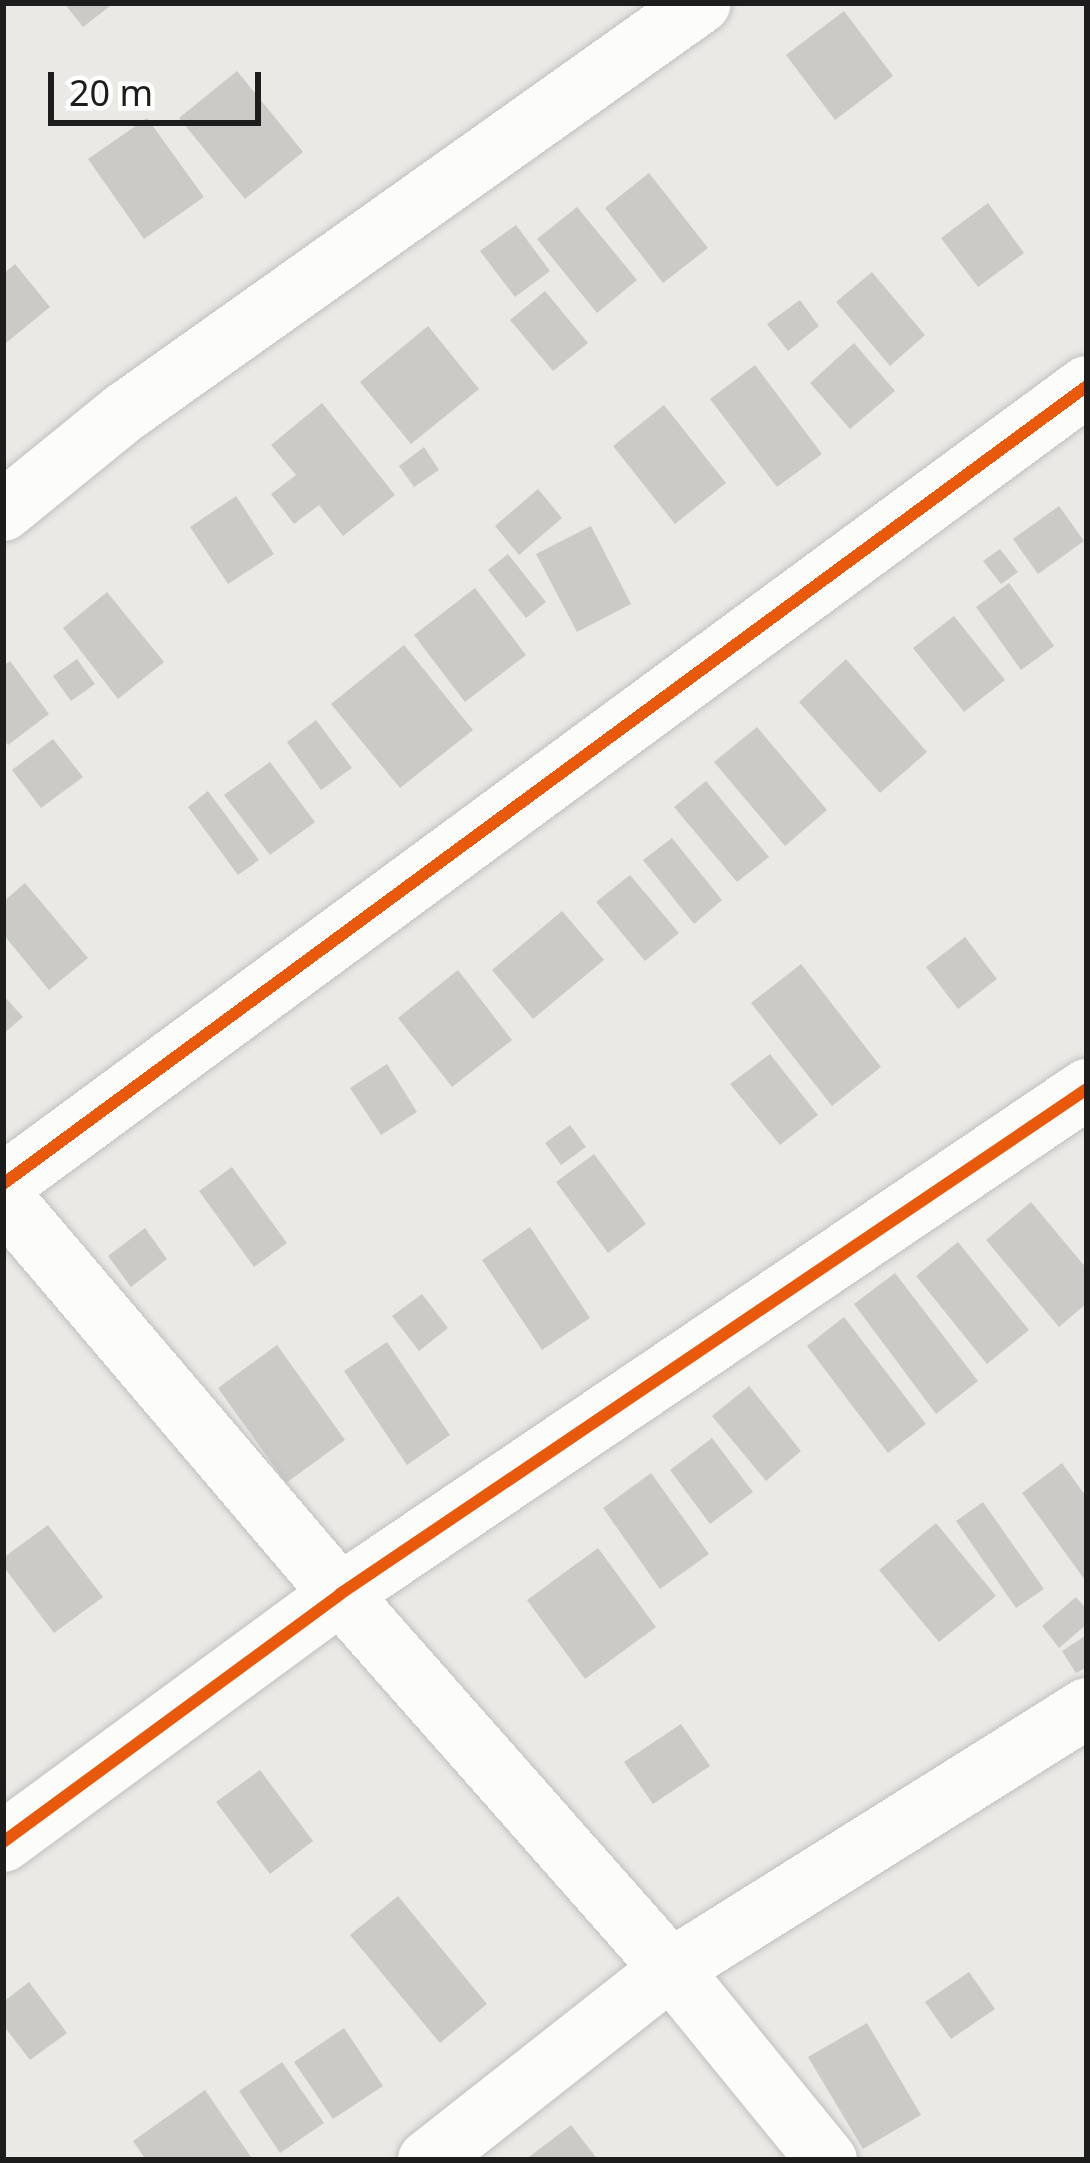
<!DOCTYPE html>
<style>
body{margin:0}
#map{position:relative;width:1090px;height:2163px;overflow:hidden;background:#ebe9e6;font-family:"Noto Sans",sans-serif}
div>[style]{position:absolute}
.building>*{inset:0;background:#cbcac7}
.roads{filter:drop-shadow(0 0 3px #c1c0be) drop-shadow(0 0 3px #c1c0be)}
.minor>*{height:60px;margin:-30px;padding:0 30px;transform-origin:30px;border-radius:30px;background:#fcfcfb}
.cycleway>*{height:12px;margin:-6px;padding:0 6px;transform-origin:6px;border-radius:6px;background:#e8590c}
span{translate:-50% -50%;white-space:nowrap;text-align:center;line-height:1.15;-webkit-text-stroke:9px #fff;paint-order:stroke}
.frame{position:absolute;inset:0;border:6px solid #1d1d1d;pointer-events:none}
.scale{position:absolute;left:48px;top:72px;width:213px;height:54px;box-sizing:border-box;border:6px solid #1d1d1d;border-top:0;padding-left:15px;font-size:36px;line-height:42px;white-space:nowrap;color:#1d1d1d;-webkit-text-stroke:9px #fff;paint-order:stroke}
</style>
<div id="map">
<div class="building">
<i style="clip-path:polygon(64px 3px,114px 3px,83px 27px)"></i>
<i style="clip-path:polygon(844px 11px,893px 76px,835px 120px,786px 55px)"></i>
<i style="clip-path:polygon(237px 71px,303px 152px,245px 199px,179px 118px)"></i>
<i style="clip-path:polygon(147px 118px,204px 197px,144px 239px,88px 159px)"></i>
<i style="clip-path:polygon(649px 173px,708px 248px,663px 283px,605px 208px)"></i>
<i style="clip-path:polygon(988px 203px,1024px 253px,978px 287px,941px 238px)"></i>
<i style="clip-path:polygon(577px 207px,637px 280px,597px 313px,537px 239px)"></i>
<i style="clip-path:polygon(516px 225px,550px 271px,515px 297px,480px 251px)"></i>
<i style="clip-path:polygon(15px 264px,50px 307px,6px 343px,3px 274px)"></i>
<i style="clip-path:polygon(872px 272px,925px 335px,890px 366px,836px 302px)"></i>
<i style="clip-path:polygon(545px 291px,588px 343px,553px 371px,510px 320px)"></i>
<i style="clip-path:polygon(800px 300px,819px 326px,788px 351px,767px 324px)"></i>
<i style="clip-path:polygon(428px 326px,479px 389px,411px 444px,360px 382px)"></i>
<i style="clip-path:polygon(854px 343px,895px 391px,850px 429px,810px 383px)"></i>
<i style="clip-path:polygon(755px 365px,822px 454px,777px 487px,710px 399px)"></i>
<i style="clip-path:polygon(322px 403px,395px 495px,343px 536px,319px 505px,294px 524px,271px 494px,296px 475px,271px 445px)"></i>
<i style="clip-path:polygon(664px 405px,726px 483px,675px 524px,613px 446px)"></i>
<i style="clip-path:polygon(424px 447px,439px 470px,414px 487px,399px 466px)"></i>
<i style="clip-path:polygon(538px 489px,562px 518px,519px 555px,495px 526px)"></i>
<i style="clip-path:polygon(236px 496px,274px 554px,228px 584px,190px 527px)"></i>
<i style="clip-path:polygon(1059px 506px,1084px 541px,1038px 574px,1013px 539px)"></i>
<i style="clip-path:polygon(591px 526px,631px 604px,577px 632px,536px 554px)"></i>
<i style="clip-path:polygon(1000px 549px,1018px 572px,1001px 584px,983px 561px)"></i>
<i style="clip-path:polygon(508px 554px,546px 602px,526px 618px,488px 570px)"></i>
<i style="clip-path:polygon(1009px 583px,1054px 646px,1021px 670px,976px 607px)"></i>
<i style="clip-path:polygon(475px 588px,526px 655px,465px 702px,414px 635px)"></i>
<i style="clip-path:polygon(107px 592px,164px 662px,118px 699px,63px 628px)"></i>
<i style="clip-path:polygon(954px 616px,1005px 680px,964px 712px,913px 648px)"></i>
<i style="clip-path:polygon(404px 645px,473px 730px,400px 788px,331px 704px)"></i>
<i style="clip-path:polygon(77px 659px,95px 684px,71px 701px,53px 676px)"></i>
<i style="clip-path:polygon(846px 659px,927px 752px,880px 793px,799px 702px)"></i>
<i style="clip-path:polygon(10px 661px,49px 714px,8px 745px,3px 739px,3px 666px)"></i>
<i style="clip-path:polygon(316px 720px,352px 768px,321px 790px,287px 742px)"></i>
<i style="clip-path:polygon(757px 727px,827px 810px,785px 846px,714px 762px)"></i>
<i style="clip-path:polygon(53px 739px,83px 777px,41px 808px,12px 770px)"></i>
<i style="clip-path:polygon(270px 762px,315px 822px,270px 855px,224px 795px)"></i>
<i style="clip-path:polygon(706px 781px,769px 857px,737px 882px,674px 807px)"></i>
<i style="clip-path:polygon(208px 791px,259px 860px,238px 875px,188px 807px)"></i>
<i style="clip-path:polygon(672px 838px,722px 900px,694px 924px,643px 860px)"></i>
<i style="clip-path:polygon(630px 875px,679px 933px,645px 961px,596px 902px)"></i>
<i style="clip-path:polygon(25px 883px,88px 958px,49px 990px,3px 934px,3px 902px)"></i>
<i style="clip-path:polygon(562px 911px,604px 960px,533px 1019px,492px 970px)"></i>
<i style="clip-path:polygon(965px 937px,997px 979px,958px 1009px,926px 967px)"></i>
<i style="clip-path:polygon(801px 964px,881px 1067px,832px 1106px,751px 1003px)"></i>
<i style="clip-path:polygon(458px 970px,512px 1040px,452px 1087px,398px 1018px)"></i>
<i style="clip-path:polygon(3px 995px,23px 1017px,3px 1034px)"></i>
<i style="clip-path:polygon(770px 1054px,818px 1115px,780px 1145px,730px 1084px)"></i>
<i style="clip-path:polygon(387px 1064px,417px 1112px,381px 1135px,350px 1088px)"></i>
<i style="clip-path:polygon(570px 1125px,586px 1147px,561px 1165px,545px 1143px)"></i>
<i style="clip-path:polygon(594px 1154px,646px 1224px,608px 1253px,556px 1182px)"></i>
<i style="clip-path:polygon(232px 1167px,287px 1243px,254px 1267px,199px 1191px)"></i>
<i style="clip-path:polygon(1031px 1202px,1087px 1269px,1087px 1303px,1059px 1327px,986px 1240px)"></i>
<i style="clip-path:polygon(530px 1227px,590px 1318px,542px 1350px,482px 1260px)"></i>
<i style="clip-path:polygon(145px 1228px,167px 1259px,131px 1287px,108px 1256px)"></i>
<i style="clip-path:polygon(958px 1242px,1029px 1330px,987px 1364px,916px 1276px)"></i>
<i style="clip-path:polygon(895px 1273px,978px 1381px,936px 1414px,854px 1304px)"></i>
<i style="clip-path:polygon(422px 1294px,448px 1328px,419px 1351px,392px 1316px)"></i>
<i style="clip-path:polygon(844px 1317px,926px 1424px,888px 1453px,807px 1346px)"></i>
<i style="clip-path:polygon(387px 1342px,450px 1435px,407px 1465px,344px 1371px)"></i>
<i style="clip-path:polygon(277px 1345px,345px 1440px,286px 1483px,218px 1388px)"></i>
<i style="clip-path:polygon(749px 1386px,801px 1451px,766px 1481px,712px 1416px)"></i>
<i style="clip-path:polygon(712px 1438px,753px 1492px,710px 1524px,670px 1470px)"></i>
<i style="clip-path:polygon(1062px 1463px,1087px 1498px,1087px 1583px,1022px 1493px)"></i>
<i style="clip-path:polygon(651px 1473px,709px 1554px,660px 1589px,603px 1508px)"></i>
<i style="clip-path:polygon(983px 1502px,1044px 1589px,1016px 1608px,956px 1521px)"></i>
<i style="clip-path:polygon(936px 1523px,996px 1596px,939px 1642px,879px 1570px)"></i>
<i style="clip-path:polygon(48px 1525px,103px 1597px,54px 1633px,3px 1566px,3px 1558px)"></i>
<i style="clip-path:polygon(598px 1548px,656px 1627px,585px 1679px,527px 1600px)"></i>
<i style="clip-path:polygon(1076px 1597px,1087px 1610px,1087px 1624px,1059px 1648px,1042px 1626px)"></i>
<i style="clip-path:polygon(1087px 1635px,1087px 1667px,1076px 1673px,1062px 1651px)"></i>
<i style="clip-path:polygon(681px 1724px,710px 1766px,653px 1804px,624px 1762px)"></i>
<i style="clip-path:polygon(260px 1770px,313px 1841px,270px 1874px,216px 1802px)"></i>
<i style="clip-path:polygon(398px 1896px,487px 2004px,440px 2043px,350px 1935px)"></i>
<i style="clip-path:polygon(969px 1972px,995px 2009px,951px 2039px,925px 2002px)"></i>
<i style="clip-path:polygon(29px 1982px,67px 2033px,30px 2060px,3px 2025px,3px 2002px)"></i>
<i style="clip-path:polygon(867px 2023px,921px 2115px,863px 2149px,808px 2057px)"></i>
<i style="clip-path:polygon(344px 2028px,383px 2086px,333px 2119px,294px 2062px)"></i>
<i style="clip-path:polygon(282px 2062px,324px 2123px,280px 2153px,239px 2091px)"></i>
<i style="clip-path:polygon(205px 2090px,253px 2160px,146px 2160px,133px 2141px)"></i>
<i style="clip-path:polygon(571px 2125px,598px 2160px,525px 2160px)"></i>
</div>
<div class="roads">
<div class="minor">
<i style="left:3px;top:511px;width:157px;rotate:-39.1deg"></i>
<i style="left:125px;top:412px;width:706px;rotate:-35.38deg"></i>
<i style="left:3px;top:1184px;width:1346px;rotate:-36.36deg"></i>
<i style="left:3px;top:1198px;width:520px;rotate:49.6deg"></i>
<i style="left:340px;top:1594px;width:500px;rotate:48.57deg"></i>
<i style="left:671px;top:1969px;width:247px;rotate:50.8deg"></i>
<i style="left:3px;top:1842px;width:418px;rotate:-36.3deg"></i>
<i style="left:340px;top:1594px;width:902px;rotate:-34.06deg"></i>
<i style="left:428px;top:2160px;width:309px;rotate:-38.2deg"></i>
<i style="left:671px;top:1969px;width:491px;rotate:-32.1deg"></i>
</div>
</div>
<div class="cycleway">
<i style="left:3px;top:1184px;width:1346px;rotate:-36.36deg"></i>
<i style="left:3px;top:1842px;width:418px;rotate:-36.3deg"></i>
<i style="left:340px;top:1594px;width:902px;rotate:-34.06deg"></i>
</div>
<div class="frame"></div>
<div class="scale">20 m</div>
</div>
